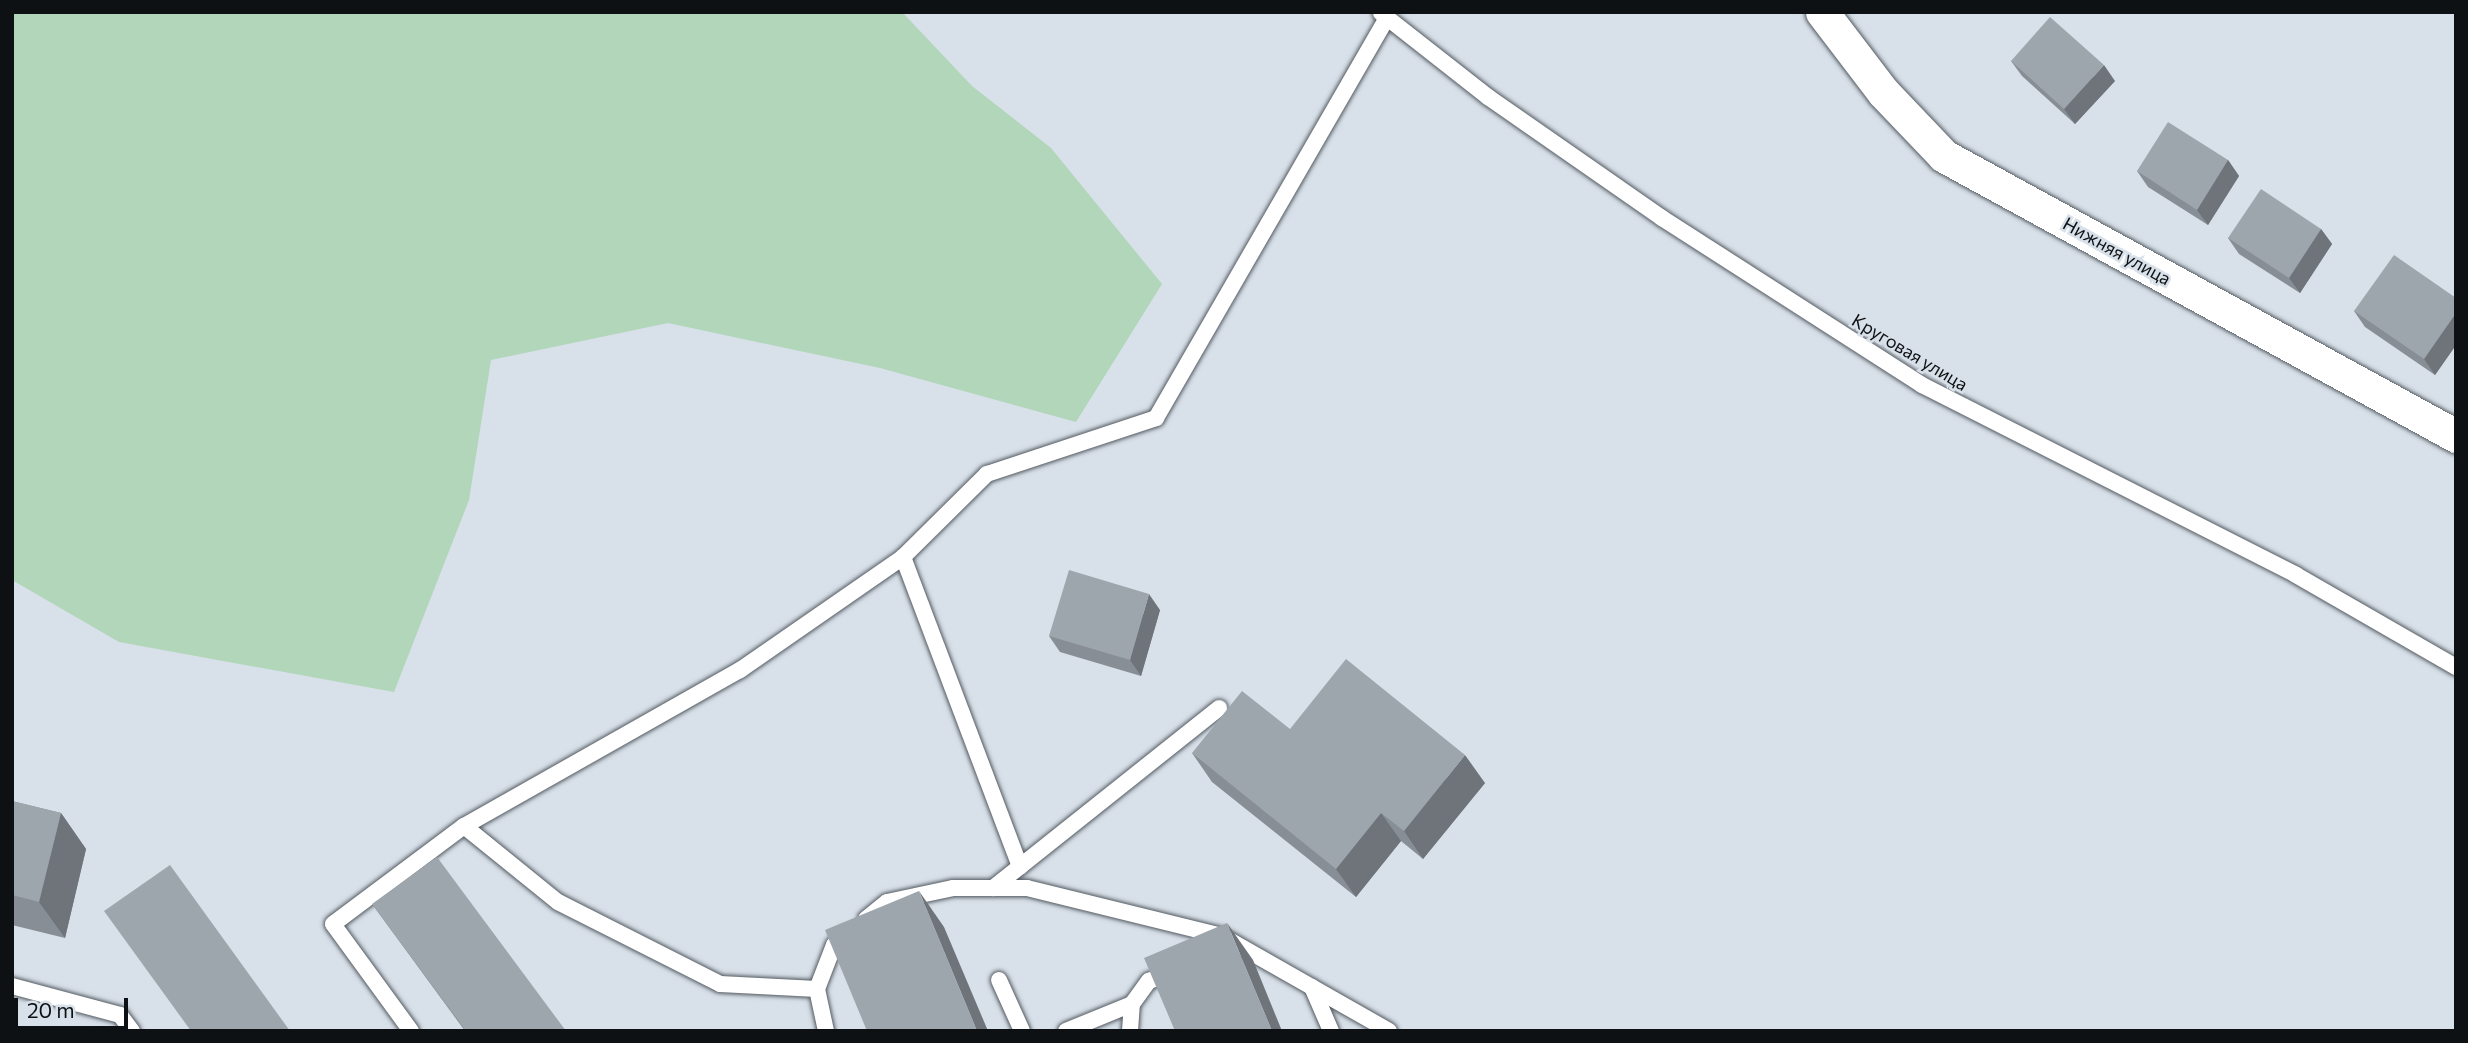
<!DOCTYPE html>
<meta charset="utf-8">
<style>
body{margin:0}
#map{position:relative;width:2468px;height:1043px;overflow:hidden;background:#d8e0e9;font-family:Commissioner,sans-serif}
div>[style]{position:absolute}
.green>*{inset:0;background:#b1d6b9}
.roads{filter:drop-shadow(0 0 2px #535a61) drop-shadow(0 0 2px #535a61)}
.lane>*{height:16px;margin:-8px;padding:0 8px;transform-origin:8px;border-radius:8px;background:#fff}
.street>*{height:33px;margin:-16.5px;padding:0 16.5px;transform-origin:16.5px;border-radius:16.5px;background:#fff}
.wall>*{inset:0;background:#878e95}
.shaded-wall>*{inset:0;background:#6e7479}
.building>*{inset:0;background:#9da5ad}
span{translate:-50% -50%;white-space:nowrap;text-align:center;line-height:1.15;-webkit-text-stroke:5px #d8e0e9;paint-order:stroke}
.street-label{font-size:18px;color:#0e1113}
.frame{position:absolute;inset:0;border:14px solid #0e1113;pointer-events:none}
.scale{position:absolute;left:14px;top:998px;width:114px;height:32px;box-sizing:border-box;border:4px solid #0e1113;border-top:0;padding-left:9px;font-size:21px;line-height:24px;white-space:nowrap;color:#0e1113;-webkit-text-stroke:5px #d8e0e9;paint-order:stroke}
</style>
<div id="map">
<div class="green">
<i style="clip-path:polygon(12px 12px,902px 12px,972px 86px,1051px 148px,1162px 284px,1076px 422px,880px 368px,668px 323px,491px 360px,469px 500px,394px 692px,119px 642px,12px 580px)"></i>
</div>
<div class="roads">
<div class="lane">
<i style="left:1381px;top:13px;width:136px;rotate:38.1deg"></i>
<i style="left:1488px;top:97px;width:212px;rotate:34.8deg"></i>
<i style="left:1662px;top:218px;width:309px;rotate:32.7deg"></i>
<i style="left:1922px;top:385px;width:419px;rotate:26.9deg"></i>
<i style="left:2296px;top:575px;width:185px;rotate:29.9deg"></i>
<i style="left:903px;top:557px;width:331px;rotate:69.3deg"></i>
<i style="left:464px;top:826px;width:317px;rotate:-29.5deg"></i>
<i style="left:740px;top:670px;width:198px;rotate:-34.7deg"></i>
<i style="left:903px;top:557px;width:118px;rotate:-44.7deg"></i>
<i style="left:987px;top:474px;width:178px;rotate:-18.3deg"></i>
<i style="left:1156px;top:418px;width:461px;rotate:-60deg"></i>
<i style="left:993px;top:888px;width:289px;rotate:-38.5deg"></i>
<i style="left:866px;top:919px;width:27px;rotate:-39deg"></i>
<i style="left:887px;top:902px;width:67px;rotate:-12deg"></i>
<i style="left:953px;top:888px;width:74px"></i>
<i style="left:1027px;top:888px;width:201px;rotate:13.8deg"></i>
<i style="left:1222px;top:936px;width:192px;rotate:29.6deg"></i>
<i style="left:999px;top:980px;width:56px;rotate:65.7deg"></i>
<i style="left:12px;top:986px;width:112px;rotate:15deg"></i>
<i style="left:120px;top:1015px;width:20px;rotate:53deg"></i>
<i style="left:1312px;top:987px;width:48px;rotate:66.6deg"></i>
<i style="left:411px;top:1031px;width:132px;rotate:-126.1deg"></i>
<i style="left:333px;top:924px;width:164px;rotate:-36.8deg"></i>
<i style="left:464px;top:826px;width:121px;rotate:39deg"></i>
<i style="left:558px;top:902px;width:182px;rotate:26.8deg"></i>
<i style="left:720px;top:984px;width:97px;rotate:3deg"></i>
<i style="left:826px;top:1031px;width:43px;rotate:-102.1deg"></i>
<i style="left:817px;top:989px;width:47px;rotate:-68.9deg"></i>
<i style="left:834px;top:945px;width:16px;rotate:-40deg"></i>
<i style="left:1066px;top:1031px;width:71px;rotate:-22.2deg"></i>
<i style="left:1130px;top:1031px;width:27px;rotate:-86deg"></i>
<i style="left:1132px;top:1004px;width:29px;rotate:-54deg"></i>
<i style="left:1149px;top:981px;width:26px;rotate:-21deg"></i>
</div>
<div class="street">
<i style="left:1822px;top:12px;width:101px;rotate:52.7deg"></i>
<i style="left:1883px;top:92px;width:88px;rotate:46.4deg"></i>
<i style="left:1944px;top:156px;width:584px;rotate:28.67deg"></i>
</div>
</div>
<div class="wall">
<i style="clip-path:polygon(2011px 61px,2115px 81px,2075px 124px,2022px 76px)"></i>
<i style="clip-path:polygon(2228px 160px,2239px 176px,2208px 225px,2148px 187px,2137px 171px)"></i>
<i style="clip-path:polygon(2321px 229px,2332px 244px,2300px 293px,2239px 254px,2228px 238px)"></i>
<i style="clip-path:polygon(2456px 298px,2456px 345px,2435px 375px,2365px 327px,2354px 311px)"></i>
<i style="clip-path:polygon(1160px 610px,1141px 676px,1060px 652px,1049px 636px)"></i>
<i style="clip-path:polygon(1192px 753px,1485px 783px,1423px 859px,1401px 841px,1356px 897px,1212px 782px)"></i>
<i style="clip-path:polygon(12px 801px,61px 813px,86px 849px,65px 938px,12px 925px)"></i>
<i style="clip-path:polygon(372px 904px,566px 1031px,465px 1031px)"></i>
</div>
<div class="shaded-wall">
<i style="clip-path:polygon(2104px 65px,2115px 81px,2075px 124px,2064px 109px)"></i>
<i style="clip-path:polygon(2228px 160px,2239px 176px,2208px 225px,2197px 210px)"></i>
<i style="clip-path:polygon(2321px 229px,2332px 244px,2300px 293px,2289px 278px)"></i>
<i style="clip-path:polygon(2456px 313px,2456px 345px,2435px 375px,2424px 359px)"></i>
<i style="clip-path:polygon(1149px 594px,1160px 610px,1141px 676px,1130px 660px)"></i>
<i style="clip-path:polygon(1465px 755px,1485px 783px,1423px 859px,1404px 831px)"></i>
<i style="clip-path:polygon(61px 813px,86px 849px,65px 938px,39px 902px)"></i>
<i style="clip-path:polygon(1381px 813px,1401px 841px,1356px 897px,1336px 869px)"></i>
<i style="clip-path:polygon(919px 891px,944px 927px,988px 1031px,977px 1031px)"></i>
<i style="clip-path:polygon(1227px 923px,1253px 960px,1282px 1031px,1272px 1031px)"></i>
</div>
<div class="building">
<i style="clip-path:polygon(2050px 17px,2104px 65px,2064px 109px,2011px 61px)"></i>
<i style="clip-path:polygon(2168px 122px,2228px 160px,2197px 210px,2137px 171px)"></i>
<i style="clip-path:polygon(2261px 189px,2321px 229px,2289px 278px,2228px 238px)"></i>
<i style="clip-path:polygon(2394px 255px,2456px 298px,2456px 313px,2424px 359px,2354px 311px)"></i>
<i style="clip-path:polygon(1069px 570px,1149px 594px,1130px 660px,1049px 636px)"></i>
<i style="clip-path:polygon(1346px 659px,1465px 755px,1404px 831px,1381px 813px,1336px 869px,1192px 753px,1242px 691px,1290px 729px)"></i>
<i style="clip-path:polygon(12px 801px,61px 813px,39px 902px,12px 895px)"></i>
<i style="clip-path:polygon(437px 857px,566px 1031px,466px 1031px,372px 904px)"></i>
<i style="clip-path:polygon(170px 865px,290px 1031px,191px 1031px,104px 911px)"></i>
<i style="clip-path:polygon(919px 891px,977px 1031px,867px 1031px,825px 930px)"></i>
<i style="clip-path:polygon(1227px 923px,1272px 1031px,1175px 1031px,1144px 958px)"></i>
</div>
<div class="street-label">
<span style="left:2117px;top:251px;rotate:29deg">Нижняя улица</span>
<span style="left:1910px;top:352px;rotate:31deg">Круговая улица</span>
</div>
<div class="frame"></div>
<div class="scale">20 m</div>
</div>
